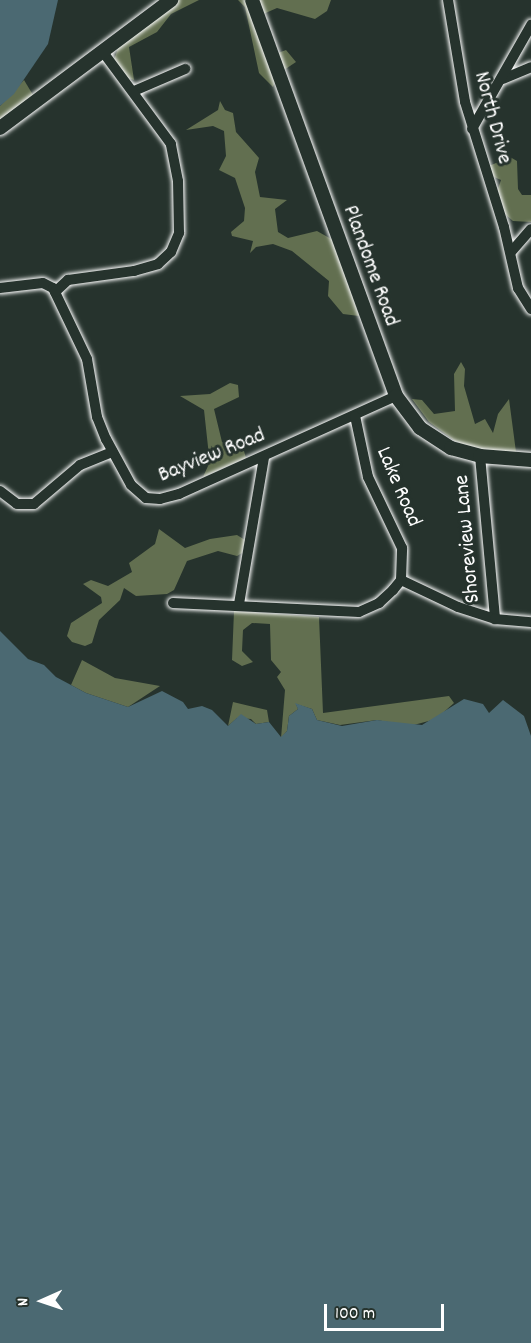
<!DOCTYPE html>
<style>
body{margin:0}
#map{position:relative;width:531px;height:1343px;overflow:hidden;background:#26332d;font-family:Dekko,sans-serif}
div>[style]{position:absolute}
.green>*{inset:0;background:#626f50}
.water>*{inset:0;background:#4b6972}
.roads{filter:drop-shadow(0 0 2px #fff) drop-shadow(0 0 2px #fff)}
.minor>*{height:10px;margin:-5px;padding:0 5px;transform-origin:5px;border-radius:5px;background:#26332d}
.major>*{height:14px;margin:-7px;padding:0 7px;transform-origin:7px;border-radius:7px;background:#26332d}
span{translate:-50% -50%;white-space:nowrap;text-align:center;line-height:1.15;-webkit-text-stroke:6px #26332d;paint-order:stroke}
.street-label{font-size:22px;color:#fff}
.north{position:absolute;left:12px;top:1271px;width:60px;height:60px;-webkit-text-stroke:4px #26332d;paint-order:stroke;rotate:267deg;font-size:16px;font-weight:700;line-height:24px;text-align:center;color:#fff}
.north::after{content:'';display:block;margin:auto;width:21px;height:27px;background:#fff;clip-path:polygon(50% 0,100% 100%,50% 72%,0 100%)}
.scale{position:absolute;left:324px;top:1304px;width:120px;height:27px;box-sizing:border-box;border:3px solid #fff;border-top:0;padding-left:8px;font-size:18px;line-height:21px;white-space:nowrap;color:#fff;-webkit-text-stroke:4px #26332d;paint-order:stroke}
</style>
<div id="map">
<div class="green">
<i style="clip-path:polygon(173px 0,199px 0,171px 14px,157px 32px,129px 47px,134px 80px,125px 77px,114px 60px,120px 42px)"></i>
<i style="clip-path:polygon(238px 0,331px 0,327px 11px,315px 19px,277px 8px,261px 15px,278px 53px,286px 50px,296px 62px,278px 74px,273px 87px,259px 73px,245px 7px)"></i>
<i style="clip-path:polygon(24px 80px,36px 100px,0 128px,0 106px)"></i>
<i style="clip-path:polygon(220px 101px,225px 110px,233px 113px,236px 132px,259px 158px,255px 172px,260px 197px,287px 200px,275px 209px,278px 232px,288px 238px,317px 231px,333px 240px,359px 316px,343px 314px,328px 296px,329px 281px,292px 251px,273px 244px,256px 247px,250px 253px,253px 241px,232px 236px,231px 232px,244px 221px,245px 208px,235px 178px,219px 170px,226px 156px,224px 131px,213px 126px,186px 130px,218px 110px)"></i>
<i style="clip-path:polygon(510px 157px,517px 161px,518px 189px,522px 195px,531px 195px,531px 222px,513px 221px,505px 214px,497px 192px,501px 180px,494px 177px,489px 166px)"></i>
<i style="clip-path:polygon(461px 362px,465px 369px,464px 386px,475px 424px,485px 419px,493px 433px,498px 414px,509px 399px,516px 452px,480px 451px,455px 441px,429px 422px,412px 399px,422px 400px,434px 414px,455px 411px,454px 374px)"></i>
<i style="clip-path:polygon(230px 383px,238px 385px,239px 397px,214px 409px,222px 442px,244px 451px,246px 458px,203px 477px,208px 466px,201px 457px,209px 456px,204px 410px,180px 396px,210px 394px)"></i>
<i style="clip-path:polygon(159px 529px,185px 548px,210px 539px,237px 535px,245px 540px,242px 553px,237px 556px,218px 551px,187px 561px,174px 590px,167px 594px,136px 596px,124px 588px,120px 600px,99px 620px,92px 643px,85px 646px,72px 642px,67px 636px,71px 623px,102px 603px,101px 597px,83px 584px,91px 580px,108px 586px,132px 572px,129px 563px,155px 544px)"></i>
<i style="clip-path:polygon(234px 611px,319px 617px,323px 713px,449px 696px,454px 703px,436px 719px,410px 726px,377px 720px,340px 725px,317px 720px,312px 709px,296px 704px,298px 709px,289px 716px,287px 731px,281px 738px,285px 690px,277px 677px,281px 672px,271px 660px,270px 624px,252px 623px,243px 630px,242px 651px,253px 662px,242px 666px,232px 660px)"></i>
<i style="clip-path:polygon(82px 660px,115px 678px,160px 686px,128px 707px,86px 693px,71px 685px)"></i>
<i style="clip-path:polygon(233px 702px,267px 710px,269px 722px,256px 724px,251px 719px,237px 718px,228px 726px)"></i>
</div>
<div class="water">
<i style="clip-path:polygon(0 0,58px 0,48px 44px,14px 94px,0 106px)"></i>
<i style="clip-path:polygon(0 631px,28px 659px,44px 665px,56px 677px,86px 693px,128px 707px,162px 691px,183px 702px,188px 709px,202px 706px,212px 710px,228px 726px,241px 714px,256px 724px,269px 722px,281px 737px,287px 731px,289px 716px,298px 709px,295px 703px,312px 709px,317px 720px,342px 726px,377px 720px,422px 725px,464px 699px,483px 704px,489px 713px,503px 700px,524px 716px,531px 736px,531px 1343px,0 1343px)"></i>
</div>
<div class="roads">
<div class="minor">
<i style="left:448px;top:0;width:103px;rotate:80.5deg"></i>
<i style="left:465px;top:102px;width:131px;rotate:72.7deg"></i>
<i style="left:504px;top:227px;width:63px;rotate:77.1deg"></i>
<i style="left:518px;top:288px;width:25px;rotate:58deg"></i>
<i style="left:503px;top:79px;width:30px;rotate:-23deg"></i>
<i style="left:134px;top:91px;width:56px;rotate:-23.3deg"></i>
<i style="left:472px;top:129px;width:120px;rotate:-60.4deg"></i>
<i style="left:511px;top:252px;width:30px;rotate:-49deg"></i>
<i style="left:0;top:288px;width:43px;rotate:-6.6deg"></i>
<i style="left:43px;top:283px;width:11px;rotate:27deg"></i>
<i style="left:53px;top:288px;width:79px;rotate:64.4deg"></i>
<i style="left:87px;top:359px;width:59px;rotate:80.2deg"></i>
<i style="left:97px;top:417px;width:24px;rotate:68deg"></i>
<i style="left:106px;top:439px;width:52px;rotate:61.5deg"></i>
<i style="left:131px;top:485px;width:20px;rotate:41deg"></i>
<i style="left:146px;top:498px;width:14px;rotate:4deg"></i>
<i style="left:160px;top:499px;width:20px;rotate:-15deg"></i>
<i style="left:179px;top:494px;width:238px;rotate:-24.3deg"></i>
<i style="left:55px;top:292px;width:18px;rotate:-43deg"></i>
<i style="left:68px;top:280px;width:67px;rotate:-7.8deg"></i>
<i style="left:134px;top:271px;width:25px;rotate:-16deg"></i>
<i style="left:158px;top:264px;width:18px;rotate:-43deg"></i>
<i style="left:171px;top:252px;width:21px;rotate:-67deg"></i>
<i style="left:179px;top:233px;width:52px;rotate:-91.1deg"></i>
<i style="left:178px;top:181px;width:38px;rotate:-101deg"></i>
<i style="left:171px;top:144px;width:114px;rotate:-126.5deg"></i>
<i style="left:480px;top:456px;width:164px;rotate:84.7deg"></i>
<i style="left:0;top:491px;width:21px;rotate:37deg"></i>
<i style="left:17px;top:504px;width:17px"></i>
<i style="left:34px;top:504px;width:60px;rotate:-40.3deg"></i>
<i style="left:80px;top:465px;width:35px;rotate:-22deg"></i>
<i style="left:401px;top:580px;width:63px;rotate:25.3deg"></i>
<i style="left:458px;top:607px;width:39px;rotate:18deg"></i>
<i style="left:495px;top:619px;width:36px;rotate:5deg"></i>
<i style="left:173px;top:603px;width:186px;rotate:2.8deg"></i>
<i style="left:359px;top:612px;width:22px;rotate:-24deg"></i>
<i style="left:379px;top:603px;width:19px;rotate:-43deg"></i>
<i style="left:393px;top:590px;width:13px;rotate:-51deg"></i>
<i style="left:401px;top:580px;width:32px;rotate:-88deg"></i>
<i style="left:402px;top:548px;width:79px;rotate:-115.6deg"></i>
<i style="left:368px;top:477px;width:62px;rotate:-102deg"></i>
<i style="left:239px;top:604px;width:149px;rotate:-80.3deg"></i>
</div>
<div class="major">
<i style="left:252px;top:0;width:421px;rotate:70deg"></i>
<i style="left:396px;top:396px;width:40px;rotate:53deg"></i>
<i style="left:420px;top:428px;width:37px;rotate:33deg"></i>
<i style="left:451px;top:448px;width:30px;rotate:15deg"></i>
<i style="left:480px;top:456px;width:51px;rotate:4.5deg"></i>
<i style="left:0;top:128px;width:214px;rotate:-36.8deg"></i>
</div>
</div>
<div class="street-label">
<span style="left:492px;top:118px;rotate:75deg">North Drive</span>
<span style="left:370px;top:266px;rotate:70deg">Plandome Road</span>
<span style="left:212px;top:456px;rotate:-22deg">Bayview Road</span>
<span style="left:398px;top:487px;rotate:67deg">Lake Road</span>
<span style="left:468px;top:539px;rotate:-95deg">Shoreview Lane</span>
</div>
<div class="north">N</div>
<div class="scale">100 m</div>
</div>
